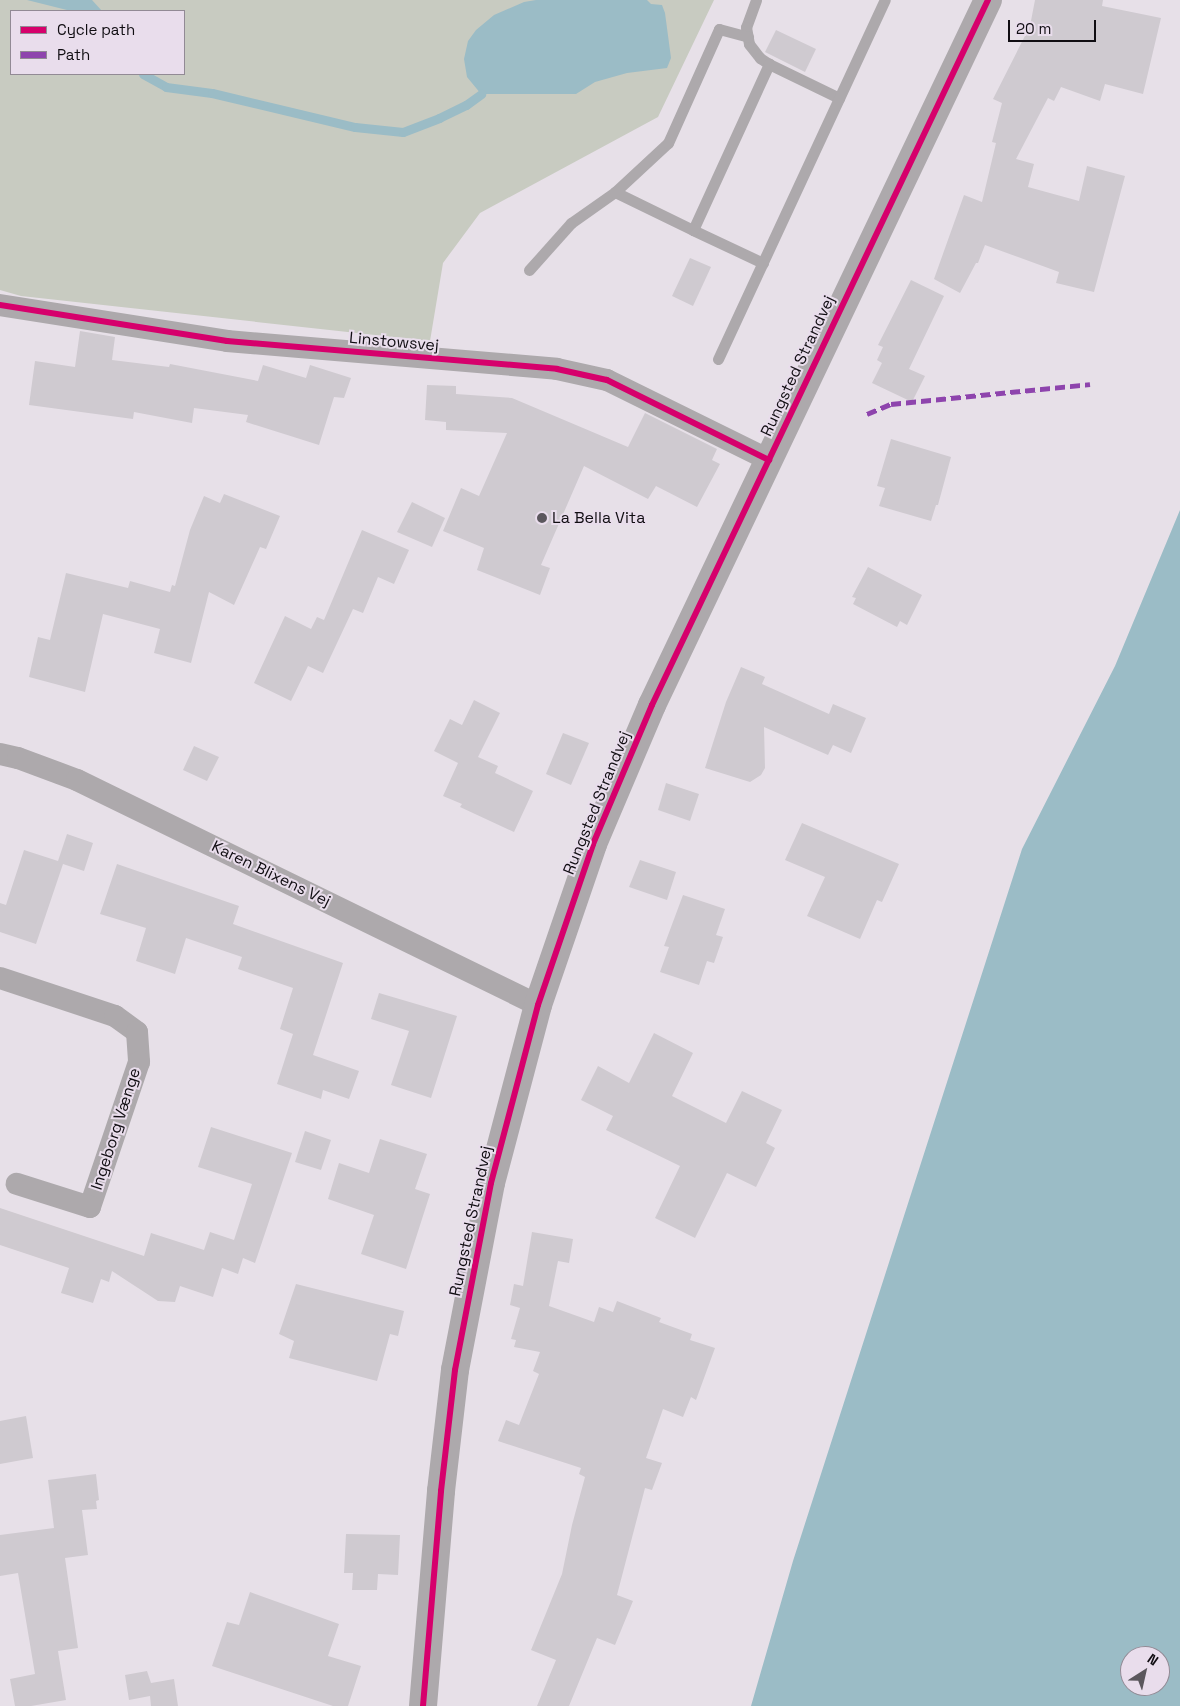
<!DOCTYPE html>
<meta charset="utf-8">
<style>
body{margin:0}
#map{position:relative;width:1180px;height:1706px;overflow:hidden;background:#e7e0e8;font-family:"Space Grotesk",sans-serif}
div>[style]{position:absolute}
.green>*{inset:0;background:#c8cbc1}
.water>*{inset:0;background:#9bbcc6}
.stream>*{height:9px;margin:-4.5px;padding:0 4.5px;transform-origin:4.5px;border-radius:4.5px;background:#9bbcc6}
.building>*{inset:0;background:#cfcad0}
.lane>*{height:11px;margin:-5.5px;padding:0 5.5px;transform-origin:5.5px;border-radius:5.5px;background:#ada9ac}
.street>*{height:22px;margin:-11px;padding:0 11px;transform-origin:11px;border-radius:11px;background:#ada9ac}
.secondary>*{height:28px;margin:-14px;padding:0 14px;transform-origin:14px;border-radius:14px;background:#ada9ac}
.quiet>*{height:5px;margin-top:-2.5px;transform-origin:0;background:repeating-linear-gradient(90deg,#8e44ad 0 10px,transparent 0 15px)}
.cycleway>*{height:6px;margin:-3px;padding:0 3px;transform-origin:3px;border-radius:3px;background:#d6006c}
.dots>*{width:14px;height:14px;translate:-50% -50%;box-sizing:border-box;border:2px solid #e9ddec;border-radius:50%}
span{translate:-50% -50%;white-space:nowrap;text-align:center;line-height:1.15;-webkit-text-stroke:4px #e9ddec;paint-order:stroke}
.street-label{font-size:16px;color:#100d12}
.poi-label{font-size:16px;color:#100d12}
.left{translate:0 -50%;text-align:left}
.legend{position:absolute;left:10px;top:10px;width:175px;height:65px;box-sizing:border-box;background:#e9ddec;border:1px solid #928a95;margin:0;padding:6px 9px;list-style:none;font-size:15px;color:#100d12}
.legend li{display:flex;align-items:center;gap:10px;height:25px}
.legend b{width:25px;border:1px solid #928a95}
.north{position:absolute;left:1120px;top:1646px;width:50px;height:50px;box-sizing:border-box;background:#e9ddec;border:1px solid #928a95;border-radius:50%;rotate:35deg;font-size:14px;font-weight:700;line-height:20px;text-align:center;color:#100d12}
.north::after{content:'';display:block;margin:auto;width:18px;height:22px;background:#5b575d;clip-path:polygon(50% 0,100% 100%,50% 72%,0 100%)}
.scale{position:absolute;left:1008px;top:20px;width:88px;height:22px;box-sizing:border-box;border:2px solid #100d12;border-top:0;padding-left:6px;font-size:15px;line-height:18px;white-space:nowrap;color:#100d12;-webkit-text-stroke:4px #e9ddec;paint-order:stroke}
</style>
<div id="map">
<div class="green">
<i style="clip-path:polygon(evenodd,0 0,714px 0,658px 117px,480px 213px,443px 263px,430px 341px,21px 296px,0 290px,0 0,11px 11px,184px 11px,184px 74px,11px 74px,11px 11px)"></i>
</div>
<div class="water">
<i style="clip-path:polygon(27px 0,92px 0,102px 11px,71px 11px)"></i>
<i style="clip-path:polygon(536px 0,647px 0,651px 4px,662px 5px,665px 13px,671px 58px,667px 68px,627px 73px,595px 82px,576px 94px,481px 94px,467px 77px,464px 59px,468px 41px,476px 30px,494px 15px,524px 2px)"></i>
<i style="clip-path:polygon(evenodd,1180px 510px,1180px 1706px,751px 1706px,793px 1561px,1022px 849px,1115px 666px,1180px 510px,1130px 1656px,1160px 1656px,1160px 1686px,1130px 1686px,1130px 1656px)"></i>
</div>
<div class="stream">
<i style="left:143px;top:74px;width:26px;rotate:29deg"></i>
<i style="left:166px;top:87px;width:46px;rotate:7.4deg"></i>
<i style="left:212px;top:93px;width:147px;rotate:13.4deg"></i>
<i style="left:355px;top:127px;width:48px;rotate:5.9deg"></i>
<i style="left:403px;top:132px;width:39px;rotate:-21deg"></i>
<i style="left:439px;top:118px;width:30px;rotate:-26deg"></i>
<i style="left:466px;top:105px;width:19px;rotate:-36deg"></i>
</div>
<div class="building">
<i style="clip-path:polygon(1035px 0,1103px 0,1102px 6px,1161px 18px,1143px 94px,1105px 84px,1100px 101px,1061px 87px,1054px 101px,1048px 98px,1016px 159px,1034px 164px,1028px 187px,1079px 201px,1087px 166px,1125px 176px,1094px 292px,1056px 283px,1059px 272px,985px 245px,978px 263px,976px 263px,960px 293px,934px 279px,964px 195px,982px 202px,996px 143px,992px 142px,1002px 103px,993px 99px,1030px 26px)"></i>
<i style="clip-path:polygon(776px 30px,816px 49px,805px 72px,765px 52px)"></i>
<i style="clip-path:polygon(690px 258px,711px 267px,693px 306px,672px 296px)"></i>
<i style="clip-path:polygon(911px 280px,944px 296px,909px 369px,925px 376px,912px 402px,872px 383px,882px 363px,877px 360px,883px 347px,878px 345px)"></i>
<i style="clip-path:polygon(80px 331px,115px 337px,112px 360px,169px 367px,170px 364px,258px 381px,263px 365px,306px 378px,310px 365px,351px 378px,344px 398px,334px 397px,319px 445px,246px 422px,248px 415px,194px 408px,192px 423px,134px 412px,133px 419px,29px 405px,35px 361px,75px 367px)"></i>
<i style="clip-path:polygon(427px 385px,456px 386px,456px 394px,512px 398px,628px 447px,645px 413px,717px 449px,712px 460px,720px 464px,697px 507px,656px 486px,648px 499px,584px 466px,541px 565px,550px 568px,540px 595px,477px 570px,484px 548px,443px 531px,461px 488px,479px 496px,507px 433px,446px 430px,446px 422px,425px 420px)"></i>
<i style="clip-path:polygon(891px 439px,951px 457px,938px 505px,936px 505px,931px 521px,879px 506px,885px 488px,877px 486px)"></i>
<i style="clip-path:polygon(224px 494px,280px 516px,266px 549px,260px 547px,234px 605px,209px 592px,191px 663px,154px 653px,160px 629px,103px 614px,85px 692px,29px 677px,38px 637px,50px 640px,66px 573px,128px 588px,130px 581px,170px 592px,172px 585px,175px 586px,190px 530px,204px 496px,220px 503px)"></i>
<i style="clip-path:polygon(412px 502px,445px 518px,432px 547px,397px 532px)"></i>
<i style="clip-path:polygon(362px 530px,409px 550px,394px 584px,378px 577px,363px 613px,353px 609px,323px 673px,308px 666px,291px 701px,254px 683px,285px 616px,311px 629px,317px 617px,324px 620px)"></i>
<i style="clip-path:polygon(868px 567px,922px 595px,907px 625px,900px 621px,897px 627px,853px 604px,856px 598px,852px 597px)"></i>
<i style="clip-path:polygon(741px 667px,765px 677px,762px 684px,829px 714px,833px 704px,866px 718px,851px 753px,833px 745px,828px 755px,764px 727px,765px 768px,761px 775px,750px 782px,705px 768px,726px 702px)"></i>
<i style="clip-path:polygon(474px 700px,500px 713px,478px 757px,498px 766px,495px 773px,533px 791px,514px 832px,460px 807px,462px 804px,443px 796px,458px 763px,434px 751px,450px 719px,462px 725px)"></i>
<i style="clip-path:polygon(563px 733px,589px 743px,571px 785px,546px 774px)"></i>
<i style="clip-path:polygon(194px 746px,219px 757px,207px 781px,183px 770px)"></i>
<i style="clip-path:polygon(666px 783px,699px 794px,690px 821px,658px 810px)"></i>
<i style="clip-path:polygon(802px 823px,899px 864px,882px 902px,877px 900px,860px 939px,807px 916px,825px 877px,785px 860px)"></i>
<i style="clip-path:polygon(67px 834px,93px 843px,84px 871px,63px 864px,36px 944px,0 932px,0 903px,6px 905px,24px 850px,58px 861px)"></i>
<i style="clip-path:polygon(640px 860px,676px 872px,667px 900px,629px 887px)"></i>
<i style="clip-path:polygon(117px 864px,239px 906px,233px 924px,343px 963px,313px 1055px,359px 1071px,349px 1099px,323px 1090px,321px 1099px,277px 1084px,293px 1034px,280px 1029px,293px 988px,238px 969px,242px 957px,186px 938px,175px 974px,136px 961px,146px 928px,100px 914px)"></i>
<i style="clip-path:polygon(683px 895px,725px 909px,716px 935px,723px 937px,714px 963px,707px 961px,699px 985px,660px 972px,669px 947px,664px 946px)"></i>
<i style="clip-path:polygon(379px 993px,457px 1016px,431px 1098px,391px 1085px,409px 1031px,371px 1019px)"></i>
<i style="clip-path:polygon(654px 1033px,693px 1053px,672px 1096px,726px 1123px,742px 1091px,782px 1110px,766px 1143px,775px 1148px,756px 1187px,727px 1173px,695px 1238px,655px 1218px,680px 1166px,606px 1130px,613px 1116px,581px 1100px,598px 1066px,629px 1083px)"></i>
<i style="clip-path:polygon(211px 1127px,292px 1153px,255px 1263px,243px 1258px,238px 1274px,222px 1268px,213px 1297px,180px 1286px,175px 1302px,158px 1301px,112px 1271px,109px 1282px,101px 1279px,93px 1303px,61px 1293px,69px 1268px,0 1245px,0 1208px,144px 1256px,151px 1233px,204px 1250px,210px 1232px,234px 1240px,252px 1184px,198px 1167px)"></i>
<i style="clip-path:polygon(305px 1131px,331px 1140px,321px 1170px,295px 1162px)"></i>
<i style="clip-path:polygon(380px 1139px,427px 1154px,415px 1189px,430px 1194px,406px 1269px,361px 1254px,374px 1215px,328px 1199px,339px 1163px,369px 1173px)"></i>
<i style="clip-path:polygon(532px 1232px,573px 1239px,569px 1263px,558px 1261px,549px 1306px,594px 1322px,599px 1307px,613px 1312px,617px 1301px,661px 1318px,659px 1322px,692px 1334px,690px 1340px,715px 1348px,696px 1400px,691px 1397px,683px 1417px,663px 1409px,646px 1458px,662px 1463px,652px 1490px,645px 1488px,617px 1595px,633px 1601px,615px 1645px,597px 1638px,569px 1706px,537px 1706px,556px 1660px,531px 1650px,562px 1574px,572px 1525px,585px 1477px,579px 1474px,581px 1468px,498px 1441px,506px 1420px,519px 1425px,539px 1374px,533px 1371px,540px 1352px,514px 1347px,516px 1340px,511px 1339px,520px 1308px,510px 1305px,514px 1284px,523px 1286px)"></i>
<i style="clip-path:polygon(296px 1284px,404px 1311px,398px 1336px,390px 1334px,377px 1381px,289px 1358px,294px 1341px,279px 1334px)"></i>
<i style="clip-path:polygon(26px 1416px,33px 1458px,0 1464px,0 1421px)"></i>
<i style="clip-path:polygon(96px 1474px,99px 1500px,96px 1501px,97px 1509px,82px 1510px,88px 1555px,65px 1558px,78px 1648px,58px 1651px,66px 1700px,31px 1706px,15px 1706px,10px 1679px,35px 1674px,18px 1573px,0 1576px,0 1535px,54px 1528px,48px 1480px)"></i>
<i style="clip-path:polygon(346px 1534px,400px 1535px,398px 1575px,378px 1574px,377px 1590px,352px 1590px,353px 1573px,344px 1573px)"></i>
<i style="clip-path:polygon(250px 1592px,339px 1624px,328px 1656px,361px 1666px,348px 1706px,333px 1706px,212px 1666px,227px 1622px,239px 1625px)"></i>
<i style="clip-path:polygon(147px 1671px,151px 1683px,174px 1679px,178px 1706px,151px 1706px,150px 1696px,129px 1700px,125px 1675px)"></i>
</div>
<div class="lane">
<i style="left:756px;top:0;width:29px;rotate:110deg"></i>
<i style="left:746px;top:27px;width:17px;rotate:80deg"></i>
<i style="left:749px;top:44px;width:18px;rotate:52deg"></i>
<i style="left:760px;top:58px;width:11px;rotate:34deg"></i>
<i style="left:615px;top:192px;width:72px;rotate:-42.8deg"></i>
<i style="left:668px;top:143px;width:125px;rotate:-65.9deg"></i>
<i style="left:719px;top:29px;width:30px;rotate:15deg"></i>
<i style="left:763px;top:263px;width:77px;rotate:-154.8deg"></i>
<i style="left:693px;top:230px;width:183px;rotate:-65.4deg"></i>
<i style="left:769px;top:64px;width:78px;rotate:25.9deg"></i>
<i style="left:529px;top:270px;width:63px;rotate:-48.2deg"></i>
<i style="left:571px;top:223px;width:54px;rotate:-35.2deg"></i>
<i style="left:615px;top:192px;width:87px;rotate:26deg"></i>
<i style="left:718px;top:359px;width:396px;rotate:-65.1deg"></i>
</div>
<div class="street">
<i style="left:0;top:305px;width:230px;rotate:9deg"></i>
<i style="left:227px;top:341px;width:331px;rotate:4.8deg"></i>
<i style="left:557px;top:369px;width:51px;rotate:12.4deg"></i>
<i style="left:607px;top:380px;width:181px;rotate:26.3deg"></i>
<i style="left:0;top:754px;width:18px;rotate:13deg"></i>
<i style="left:18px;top:758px;width:63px;rotate:20.4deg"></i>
<i style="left:77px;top:780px;width:513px;rotate:26.02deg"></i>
<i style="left:0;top:978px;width:121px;rotate:18.3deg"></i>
<i style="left:115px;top:1016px;width:27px;rotate:36deg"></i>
<i style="left:137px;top:1032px;width:30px;rotate:86deg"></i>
<i style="left:139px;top:1062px;width:153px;rotate:108.7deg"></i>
<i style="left:90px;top:1207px;width:77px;rotate:-162.5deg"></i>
</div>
<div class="secondary">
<i style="left:423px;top:1706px;width:216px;rotate:-85.2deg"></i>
<i style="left:441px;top:1491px;width:122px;rotate:-83.4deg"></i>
<i style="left:455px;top:1370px;width:190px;rotate:-79.1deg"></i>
<i style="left:491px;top:1183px;width:184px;rotate:-75.2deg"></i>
<i style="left:538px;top:1005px;width:170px;rotate:-71.1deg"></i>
<i style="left:593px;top:844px;width:151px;rotate:-67deg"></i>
<i style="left:652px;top:705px;width:781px;rotate:-64.52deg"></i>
</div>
<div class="quiet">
<i style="left:867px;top:414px;width:26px;rotate:-23deg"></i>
<i style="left:891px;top:404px;width:200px;rotate:-5.7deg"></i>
</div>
<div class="cycleway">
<i style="left:0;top:305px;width:230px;rotate:9deg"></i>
<i style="left:227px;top:341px;width:331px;rotate:4.8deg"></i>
<i style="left:557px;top:369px;width:51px;rotate:12.4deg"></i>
<i style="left:607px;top:380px;width:181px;rotate:26.3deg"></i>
<i style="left:423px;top:1706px;width:216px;rotate:-85.2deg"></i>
<i style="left:441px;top:1491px;width:122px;rotate:-83.4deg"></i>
<i style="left:455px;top:1370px;width:190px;rotate:-79.1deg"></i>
<i style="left:491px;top:1183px;width:184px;rotate:-75.2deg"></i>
<i style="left:538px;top:1005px;width:170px;rotate:-71.1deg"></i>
<i style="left:593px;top:844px;width:151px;rotate:-67deg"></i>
<i style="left:652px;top:705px;width:781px;rotate:-64.52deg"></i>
</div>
<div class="dots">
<i style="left:542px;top:518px;background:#5b575d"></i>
</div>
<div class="street-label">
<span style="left:394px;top:342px;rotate:5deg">Linstowsvej</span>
<span style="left:798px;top:366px;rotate:-65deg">Rungsted Strandvej</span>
<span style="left:597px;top:803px;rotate:-68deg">Rungsted Strandvej</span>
<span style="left:271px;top:874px;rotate:26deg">Karen Blixens Vej</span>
<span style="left:116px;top:1129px;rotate:-72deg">Ingeborg Vænge</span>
<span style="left:471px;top:1221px;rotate:-78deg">Rungsted Strandvej</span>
</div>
<div class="poi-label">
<span class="left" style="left:552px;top:518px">La Bella Vita</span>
</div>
<ul class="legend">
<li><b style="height:6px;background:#d6006c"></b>Cycle path</li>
<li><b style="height:6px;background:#8e44ad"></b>Path</li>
</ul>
<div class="north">N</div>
<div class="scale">20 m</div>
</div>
